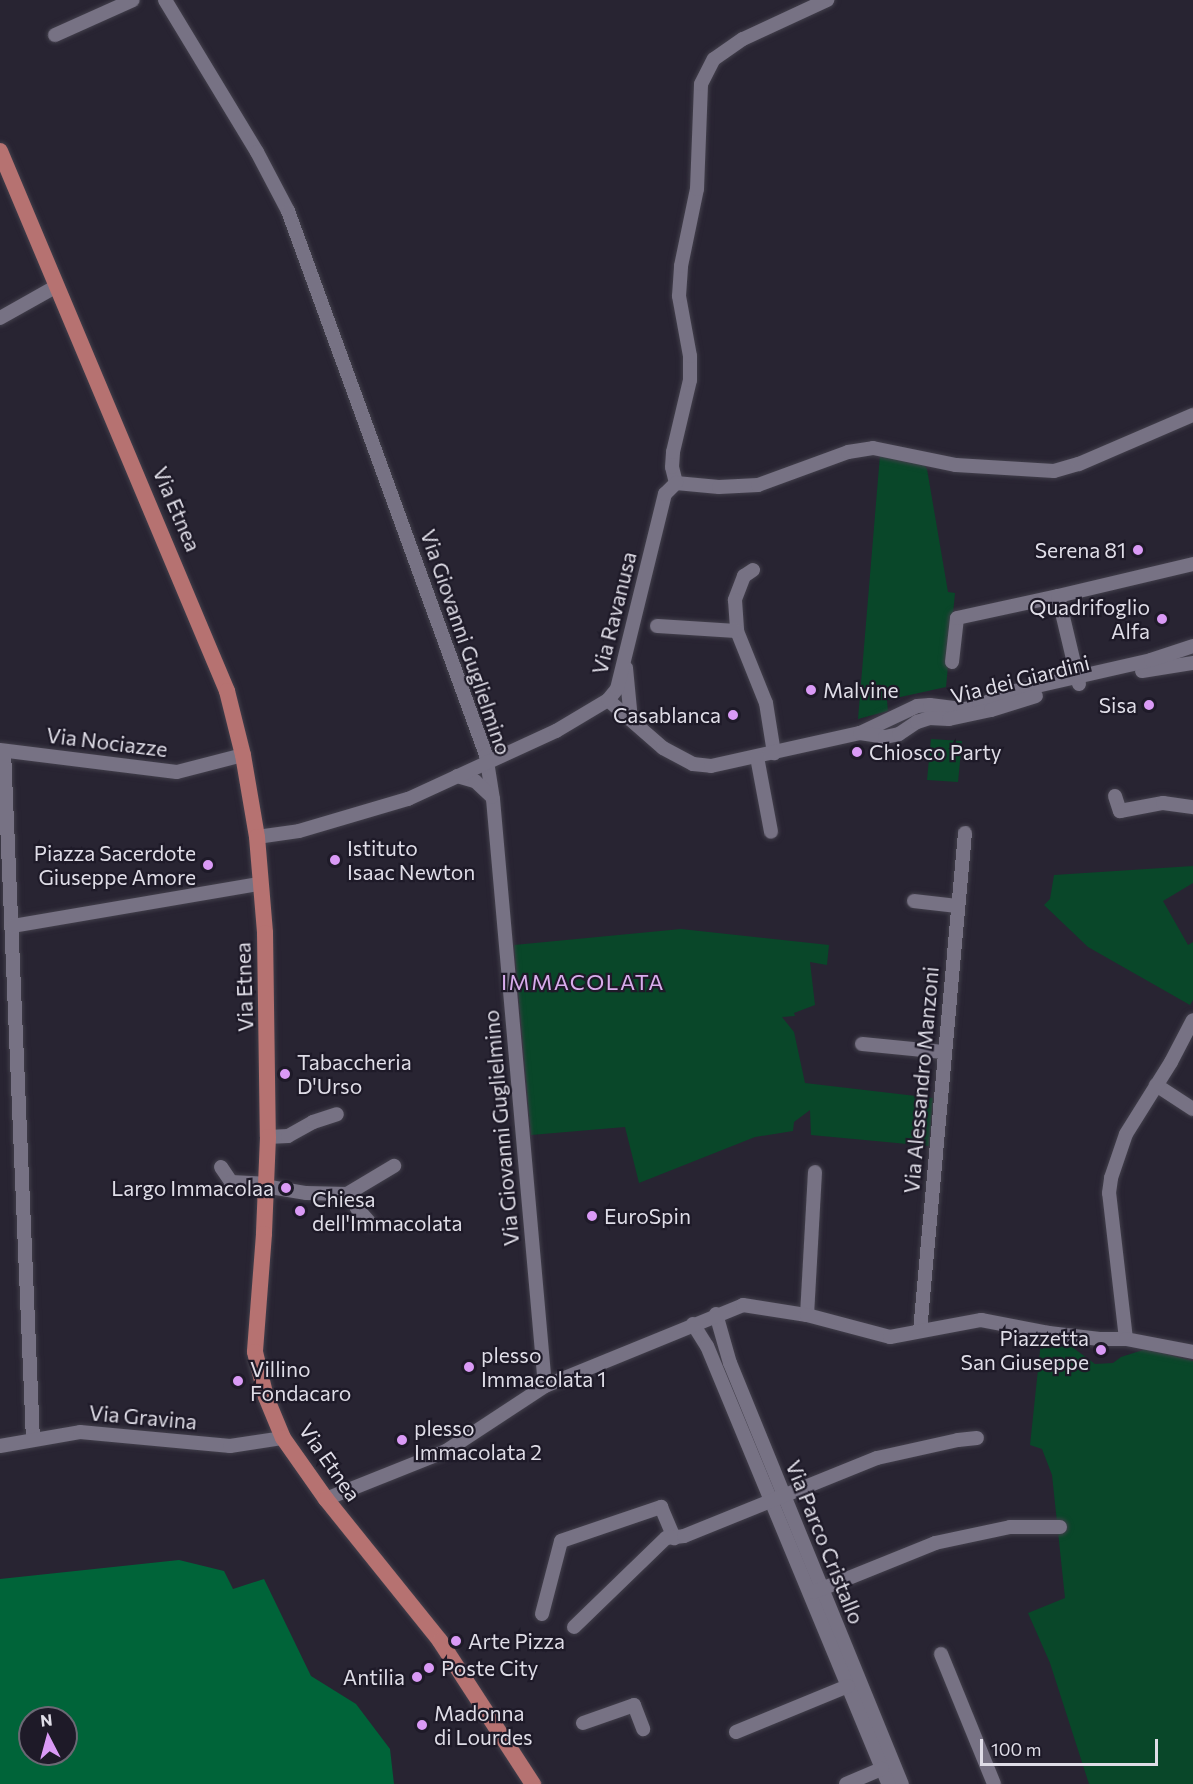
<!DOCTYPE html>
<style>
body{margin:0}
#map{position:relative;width:1193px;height:1784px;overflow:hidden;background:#282432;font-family:Commissioner,sans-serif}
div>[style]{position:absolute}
.green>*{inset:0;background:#094729}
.forest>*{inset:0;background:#006439}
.roads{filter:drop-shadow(0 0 2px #423f4b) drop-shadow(0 0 2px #423f4b)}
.minor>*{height:14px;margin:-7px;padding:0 7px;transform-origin:7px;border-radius:7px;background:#777284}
.major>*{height:16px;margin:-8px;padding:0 8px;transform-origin:8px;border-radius:8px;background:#b67271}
.dots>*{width:16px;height:16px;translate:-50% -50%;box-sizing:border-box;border:3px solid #1e1a28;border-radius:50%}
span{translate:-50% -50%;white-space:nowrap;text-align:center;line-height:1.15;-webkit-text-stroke:4.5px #1e1a28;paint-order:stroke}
.street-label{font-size:21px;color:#dfdde7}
.poi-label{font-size:21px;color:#dfdde7}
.right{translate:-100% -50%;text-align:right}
.left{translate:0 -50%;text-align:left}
.neighbourhood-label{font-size:22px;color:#d8acec;letter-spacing:1.5px}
.north{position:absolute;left:18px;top:1706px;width:60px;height:60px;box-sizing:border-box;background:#1e1a28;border:2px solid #6b6874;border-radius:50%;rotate:354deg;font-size:16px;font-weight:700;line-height:24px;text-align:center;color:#dfdde7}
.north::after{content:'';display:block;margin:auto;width:21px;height:27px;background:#da9af6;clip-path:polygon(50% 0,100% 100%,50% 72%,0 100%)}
.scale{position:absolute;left:980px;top:1739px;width:178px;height:27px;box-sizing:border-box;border:3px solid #dfdde7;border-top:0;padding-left:8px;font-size:18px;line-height:21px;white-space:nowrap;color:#dfdde7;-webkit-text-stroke:4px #1e1a28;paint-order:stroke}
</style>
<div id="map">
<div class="green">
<i style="clip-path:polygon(880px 455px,923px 463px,927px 469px,948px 592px,955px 593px,946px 687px,887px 700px,888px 711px,858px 719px)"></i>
<i style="clip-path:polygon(931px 739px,962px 741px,958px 782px,927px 780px)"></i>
<i style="clip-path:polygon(1193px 866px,1193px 883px,1163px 901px,1188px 945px,1193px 942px,1193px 1000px,1190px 1005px,1088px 947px,1044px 905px,1050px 899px,1054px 875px)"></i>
<i style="clip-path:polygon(681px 929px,829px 945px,827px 965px,810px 962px,815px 1005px,794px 1013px,795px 1016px,782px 1017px,794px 1032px,805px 1083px,933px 1098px,929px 1146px,811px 1135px,810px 1110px,794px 1122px,793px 1131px,755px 1137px,639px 1183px,625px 1127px,531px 1135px,514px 945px)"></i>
<i style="clip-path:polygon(1041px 1341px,1068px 1344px,1095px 1364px,1113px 1363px,1121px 1357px,1146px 1349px,1193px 1361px,1193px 1784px,1089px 1784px,1050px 1663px,1028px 1613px,1065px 1598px,1052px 1475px,1042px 1449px,1030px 1445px)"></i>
</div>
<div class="forest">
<i style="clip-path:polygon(evenodd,179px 1560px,224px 1571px,233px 1589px,264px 1579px,311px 1676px,356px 1704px,390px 1749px,394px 1784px,0 1784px,0 1579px,179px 1560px,30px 1718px,66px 1718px,66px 1754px,30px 1754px,30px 1718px)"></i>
</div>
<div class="roads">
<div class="minor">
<i style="left:165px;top:0;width:178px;rotate:58.8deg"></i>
<i style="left:257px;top:152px;width:67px;rotate:62.3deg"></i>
<i style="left:288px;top:211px;width:579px;rotate:70deg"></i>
<i style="left:486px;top:755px;width:45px;rotate:81deg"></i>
<i style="left:493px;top:799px;width:589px;rotate:84.94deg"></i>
<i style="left:55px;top:35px;width:85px;rotate:-24.2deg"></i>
<i style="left:0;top:318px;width:65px;rotate:-29.3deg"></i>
<i style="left:676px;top:483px;width:16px;rotate:-104deg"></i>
<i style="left:672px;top:467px;width:15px;rotate:-86deg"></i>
<i style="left:673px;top:452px;width:74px;rotate:-76.7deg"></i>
<i style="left:690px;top:380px;width:24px;rotate:-90deg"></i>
<i style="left:690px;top:356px;width:61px;rotate:-100.4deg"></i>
<i style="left:679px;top:296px;width:30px;rotate:-86deg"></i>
<i style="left:681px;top:266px;width:79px;rotate:-78.3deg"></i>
<i style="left:697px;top:189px;width:105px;rotate:-87.8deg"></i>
<i style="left:701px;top:84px;width:28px;rotate:-63deg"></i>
<i style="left:714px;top:59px;width:35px;rotate:-35deg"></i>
<i style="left:743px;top:39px;width:93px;rotate:-24.9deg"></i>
<i style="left:676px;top:483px;width:43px;rotate:5.3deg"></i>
<i style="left:719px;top:487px;width:39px;rotate:-3deg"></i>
<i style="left:758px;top:485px;width:96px;rotate:-20.1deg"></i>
<i style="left:848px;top:452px;width:25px;rotate:-9deg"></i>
<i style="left:873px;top:448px;width:85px;rotate:11.6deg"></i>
<i style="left:956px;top:465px;width:98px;rotate:3.5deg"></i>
<i style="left:1054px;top:471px;width:26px;rotate:-16deg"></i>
<i style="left:1079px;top:464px;width:124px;rotate:-23.3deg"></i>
<i style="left:753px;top:570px;width:11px;rotate:146deg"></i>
<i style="left:744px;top:576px;width:26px;rotate:111deg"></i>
<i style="left:735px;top:600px;width:31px;rotate:86deg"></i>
<i style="left:737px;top:631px;width:78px;rotate:68.1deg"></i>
<i style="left:766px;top:703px;width:51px;rotate:80.9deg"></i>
<i style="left:657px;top:626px;width:80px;rotate:3.6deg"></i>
<i style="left:952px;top:662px;width:44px;rotate:-83.5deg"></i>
<i style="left:957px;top:618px;width:103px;rotate:-12.3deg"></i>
<i style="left:626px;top:668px;width:52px;rotate:84.5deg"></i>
<i style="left:1142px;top:671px;width:52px;rotate:-8.9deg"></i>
<i style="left:1079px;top:684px;width:90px;rotate:-103.4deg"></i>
<i style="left:1058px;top:596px;width:139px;rotate:-13.3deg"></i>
<i style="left:608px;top:700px;width:73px;rotate:41.1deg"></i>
<i style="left:663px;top:748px;width:34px;rotate:28deg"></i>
<i style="left:693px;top:764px;width:18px;rotate:6deg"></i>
<i style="left:711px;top:766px;width:153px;rotate:-12.5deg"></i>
<i style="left:860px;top:733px;width:63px;rotate:-25.3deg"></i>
<i style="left:917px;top:706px;width:13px;rotate:-4deg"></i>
<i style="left:930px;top:705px;width:34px;rotate:7deg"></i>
<i style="left:964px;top:709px;width:15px;rotate:-11deg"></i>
<i style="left:979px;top:706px;width:30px;rotate:-26deg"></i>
<i style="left:1006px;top:693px;width:149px;rotate:-12.8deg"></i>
<i style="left:1151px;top:660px;width:44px;rotate:-18.4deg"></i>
<i style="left:860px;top:733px;width:25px;rotate:9deg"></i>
<i style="left:885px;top:737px;width:14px;rotate:-12deg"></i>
<i style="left:899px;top:734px;width:22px;rotate:-34deg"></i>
<i style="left:917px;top:722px;width:13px;rotate:-18deg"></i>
<i style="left:929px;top:718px;width:20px;rotate:3deg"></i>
<i style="left:949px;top:719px;width:43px;rotate:-12.1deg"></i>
<i style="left:991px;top:710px;width:47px;rotate:-17.3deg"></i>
<i style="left:0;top:750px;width:178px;rotate:7.1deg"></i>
<i style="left:177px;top:772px;width:68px;rotate:-14.4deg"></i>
<i style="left:4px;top:751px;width:689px;rotate:87.59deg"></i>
<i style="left:757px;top:757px;width:76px;rotate:79.4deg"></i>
<i style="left:457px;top:776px;width:19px;rotate:16deg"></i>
<i style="left:475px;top:781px;width:23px;rotate:43deg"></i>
<i style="left:1115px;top:796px;width:16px;rotate:72deg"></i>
<i style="left:1120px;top:811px;width:44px;rotate:-10.5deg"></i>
<i style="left:1163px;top:803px;width:30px;rotate:8deg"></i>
<i style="left:257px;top:837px;width:42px;rotate:-8.1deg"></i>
<i style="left:299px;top:831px;width:114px;rotate:-16.4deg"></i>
<i style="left:408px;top:799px;width:163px;rotate:-24.7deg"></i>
<i style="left:556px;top:731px;width:61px;rotate:-30.8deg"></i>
<i style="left:608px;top:700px;width:14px;rotate:-51deg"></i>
<i style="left:617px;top:689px;width:201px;rotate:-76.2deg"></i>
<i style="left:665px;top:494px;width:16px;rotate:-45deg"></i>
<i style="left:914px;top:901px;width:43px;rotate:6.6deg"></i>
<i style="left:13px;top:926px;width:250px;rotate:-9.7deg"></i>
<i style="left:862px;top:1044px;width:82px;rotate:5.6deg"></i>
<i style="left:1156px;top:1085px;width:44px;rotate:33deg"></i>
<i style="left:268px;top:1137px;width:20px;rotate:-3deg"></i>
<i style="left:288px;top:1136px;width:29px;rotate:-29deg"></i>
<i style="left:313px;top:1122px;width:25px;rotate:-18deg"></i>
<i style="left:221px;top:1167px;width:18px;rotate:56deg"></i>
<i style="left:231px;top:1182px;width:34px;rotate:3deg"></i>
<i style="left:264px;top:1186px;width:43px;rotate:9.5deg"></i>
<i style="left:306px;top:1193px;width:41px;rotate:1.4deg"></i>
<i style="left:347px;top:1194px;width:55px;rotate:-30.8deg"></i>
<i style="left:347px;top:1194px;width:7px;rotate:27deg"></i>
<i style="left:353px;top:1197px;width:12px;rotate:70deg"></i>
<i style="left:357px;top:1208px;width:21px;rotate:49deg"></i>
<i style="left:716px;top:1314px;width:51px;rotate:74.1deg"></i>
<i style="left:730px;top:1363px;width:455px;rotate:67.8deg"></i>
<i style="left:807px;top:1315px;width:143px;rotate:-86.8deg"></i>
<i style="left:693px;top:1324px;width:26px;rotate:58deg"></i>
<i style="left:707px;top:1346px;width:474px;rotate:67.5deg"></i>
<i style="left:920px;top:1331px;width:500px;rotate:-84.84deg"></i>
<i style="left:1126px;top:1339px;width:147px;rotate:-96.6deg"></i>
<i style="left:1109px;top:1193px;width:15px;rotate:-82deg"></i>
<i style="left:1111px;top:1178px;width:46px;rotate:-71.2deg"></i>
<i style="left:1126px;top:1134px;width:85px;rotate:-58deg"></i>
<i style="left:1171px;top:1062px;width:47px;rotate:-62.4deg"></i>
<i style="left:0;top:1446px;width:81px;rotate:-9.9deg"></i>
<i style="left:80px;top:1432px;width:151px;rotate:5.3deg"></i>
<i style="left:230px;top:1446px;width:54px;rotate:-8.6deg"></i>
<i style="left:326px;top:1499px;width:129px;rotate:-21.8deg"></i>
<i style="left:446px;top:1451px;width:118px;rotate:-33.3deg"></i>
<i style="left:545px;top:1386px;width:214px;rotate:-22.2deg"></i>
<i style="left:743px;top:1305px;width:65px;rotate:8.9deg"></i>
<i style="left:807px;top:1315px;width:86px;rotate:14.8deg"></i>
<i style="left:890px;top:1337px;width:93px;rotate:-10.6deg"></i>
<i style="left:981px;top:1320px;width:69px;rotate:10.8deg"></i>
<i style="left:1049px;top:1333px;width:51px;rotate:6.7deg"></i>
<i style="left:1100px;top:1339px;width:26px"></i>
<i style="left:1126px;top:1339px;width:68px;rotate:11deg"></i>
<i style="left:814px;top:1592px;width:131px;rotate:-22deg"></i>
<i style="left:935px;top:1543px;width:77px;rotate:-12deg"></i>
<i style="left:1010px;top:1527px;width:50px"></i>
<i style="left:542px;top:1614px;width:75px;rotate:-75.4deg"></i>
<i style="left:561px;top:1541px;width:106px;rotate:-18.8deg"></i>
<i style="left:661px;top:1507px;width:34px;rotate:67deg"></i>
<i style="left:574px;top:1627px;width:128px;rotate:-44.1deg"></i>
<i style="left:666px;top:1538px;width:18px;rotate:-6deg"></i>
<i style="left:684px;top:1536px;width:208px;rotate:-22deg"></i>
<i style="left:877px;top:1458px;width:83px;rotate:-12.5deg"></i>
<i style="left:958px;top:1440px;width:19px;rotate:-6deg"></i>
<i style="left:941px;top:1654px;width:140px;rotate:67.8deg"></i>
<i style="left:583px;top:1723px;width:54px;rotate:-19.4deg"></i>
<i style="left:634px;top:1705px;width:26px;rotate:69deg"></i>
<i style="left:736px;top:1732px;width:121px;rotate:-22.3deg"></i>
<i style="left:846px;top:1784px;width:39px;rotate:-23deg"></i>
</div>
<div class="major">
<i style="left:0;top:151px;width:586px;rotate:67.2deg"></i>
<i style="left:227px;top:691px;width:66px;rotate:76deg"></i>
<i style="left:243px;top:755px;width:83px;rotate:80.3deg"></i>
<i style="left:257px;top:837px;width:96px;rotate:85.2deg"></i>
<i style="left:265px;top:933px;width:204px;rotate:89.2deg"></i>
<i style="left:268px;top:1137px;width:97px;rotate:92.4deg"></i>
<i style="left:264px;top:1234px;width:118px;rotate:94.4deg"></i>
<i style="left:255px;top:1352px;width:46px;rotate:76.3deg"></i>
<i style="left:266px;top:1397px;width:44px;rotate:67.5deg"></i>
<i style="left:283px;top:1438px;width:75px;rotate:54.8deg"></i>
<i style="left:326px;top:1499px;width:182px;rotate:51.2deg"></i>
<i style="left:440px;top:1641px;width:171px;rotate:57deg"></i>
</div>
</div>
<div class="dots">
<i style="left:1138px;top:550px;background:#da9af6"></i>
<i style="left:1162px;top:619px;background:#da9af6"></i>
<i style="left:811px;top:690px;background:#da9af6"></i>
<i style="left:1149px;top:705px;background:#da9af6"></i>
<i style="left:733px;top:715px;background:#da9af6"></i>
<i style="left:857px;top:752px;background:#da9af6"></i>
<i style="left:335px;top:860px;background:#da9af6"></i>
<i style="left:208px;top:865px;background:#da9af6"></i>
<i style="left:285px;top:1074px;background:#da9af6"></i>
<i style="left:286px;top:1188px;background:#da9af6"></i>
<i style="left:300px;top:1211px;background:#da9af6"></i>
<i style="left:592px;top:1216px;background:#da9af6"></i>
<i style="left:1101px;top:1350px;background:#da9af6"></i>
<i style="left:469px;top:1367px;background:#da9af6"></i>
<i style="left:238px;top:1381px;background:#da9af6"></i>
<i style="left:402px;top:1440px;background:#da9af6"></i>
<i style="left:456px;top:1641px;background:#da9af6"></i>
<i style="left:429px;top:1668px;background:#da9af6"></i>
<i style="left:417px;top:1677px;background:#da9af6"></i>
<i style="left:422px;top:1725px;background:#da9af6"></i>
</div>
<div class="street-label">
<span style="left:177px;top:509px;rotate:67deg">Via Etnea</span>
<span style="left:614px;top:613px;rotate:-76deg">Via Ravanusa</span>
<span style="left:466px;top:642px;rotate:71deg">Via Giovanni Guglielmino</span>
<span style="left:1020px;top:679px;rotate:-14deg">Via dei Giardini</span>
<span style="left:107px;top:742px;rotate:7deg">Via Nociazze</span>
<span style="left:244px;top:987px;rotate:-92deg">Via Etnea</span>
<span style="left:921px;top:1080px;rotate:-85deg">Via Alessandro Manzoni</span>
<span style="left:501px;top:1128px;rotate:-95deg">Via Giovanni Guglielmino</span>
<span style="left:143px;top:1417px;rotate:5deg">Via Gravina</span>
<span style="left:330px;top:1462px;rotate:55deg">Via Etnea</span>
<span style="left:825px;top:1542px;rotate:68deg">Via Parco Cristallo</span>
</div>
<div class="poi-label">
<span class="right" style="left:1126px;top:550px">Serena 81</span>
<span class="right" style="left:1150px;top:619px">Quadrifoglio<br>Alfa</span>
<span class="left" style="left:823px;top:690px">Malvine</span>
<span class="right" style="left:1137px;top:705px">Sisa</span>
<span class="right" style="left:721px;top:715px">Casablanca</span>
<span class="left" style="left:869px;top:752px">Chiosco Party</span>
<span class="left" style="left:347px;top:860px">Istituto<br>Isaac Newton</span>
<span class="right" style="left:196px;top:865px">Piazza Sacerdote<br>Giuseppe Amore</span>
<span class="left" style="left:297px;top:1074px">Tabaccheria<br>D'Urso</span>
<span class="right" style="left:274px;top:1188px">Largo Immacolaa</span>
<span class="left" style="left:312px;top:1211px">Chiesa<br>dell'Immacolata</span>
<span class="left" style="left:604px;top:1216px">EuroSpin</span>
<span class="right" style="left:1089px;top:1350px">Piazzetta<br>San Giuseppe</span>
<span class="left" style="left:481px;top:1367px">plesso<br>Immacolata 1</span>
<span class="left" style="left:250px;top:1381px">Villino<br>Fondacaro</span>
<span class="left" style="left:414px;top:1440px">plesso<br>Immacolata 2</span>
<span class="left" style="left:468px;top:1641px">Arte Pizza</span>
<span class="left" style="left:441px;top:1668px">Poste City</span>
<span class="right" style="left:405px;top:1677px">Antilia</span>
<span class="left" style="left:434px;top:1725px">Madonna<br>di Lourdes</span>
</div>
<div class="neighbourhood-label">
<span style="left:583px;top:982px">IMMACOLATA</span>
</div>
<div class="north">N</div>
<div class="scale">100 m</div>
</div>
